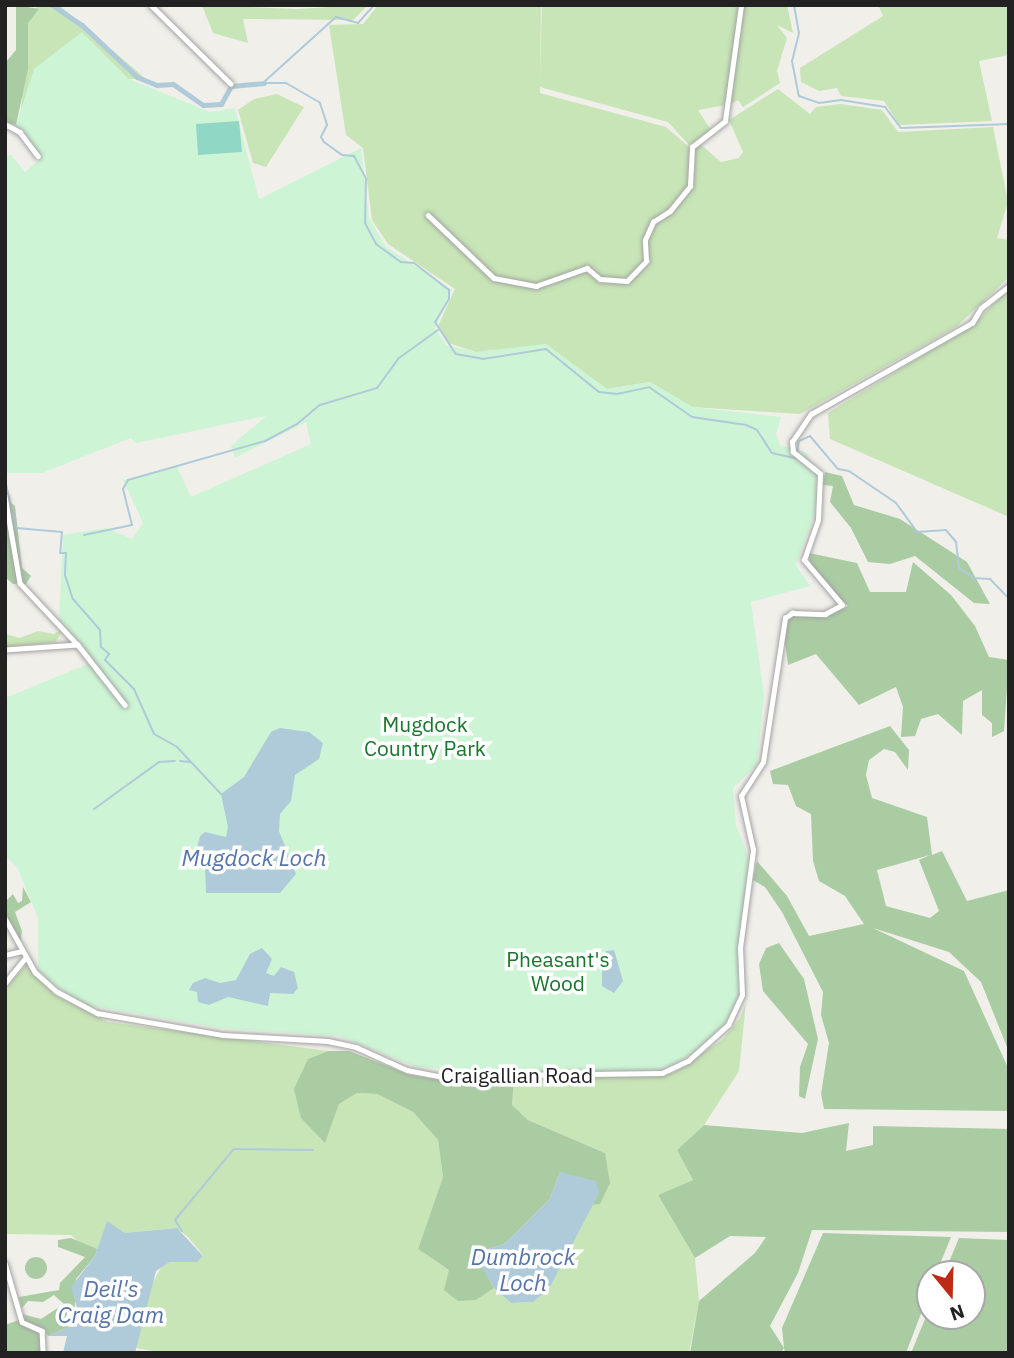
<!DOCTYPE html>
<style>
body{margin:0}
#map{position:relative;width:1014px;height:1358px;overflow:hidden;background:#f1efea;font-family:"IBM Plex Sans",sans-serif}
div>[style]{position:absolute}
.grass>*{inset:0;background:#c7e5b6}
.forest>*{inset:0;background:#aacca3}
.round{border-radius:50%}
.park>*{inset:0;background:#cdf5d5}
.pitch>*{inset:0;background:#91d7c5}
.water>*{inset:0;background:#afcad9}
.stream>*{height:2px;margin:-1px;padding:0 1px;transform-origin:1px;border-radius:1px;background:#afcad9}
.river>*{height:5px;margin:-2.5px;padding:0 2.5px;transform-origin:2.5px;border-radius:2.5px;background:#afcad9}
.roads{filter:drop-shadow(0 0 2px #a3a3a3) drop-shadow(0 0 2px #a3a3a3)}
.minor>*{height:4.5px;margin:-2.25px;padding:0 2.25px;transform-origin:2.25px;border-radius:2.25px;background:#fff}
span{translate:-50% -50%;white-space:nowrap;text-align:center;line-height:1.15;-webkit-text-stroke:7px #fff;paint-order:stroke}
.park-label{font-size:21px;color:#18772c}
.street-label{font-size:21px;color:#222}
.water-label{font-size:23px;color:#5775a9;font-style:italic}
.frame{position:absolute;inset:0;border:7px solid #222;pointer-events:none}
.north{position:absolute;left:916px;top:1260px;width:70px;height:70px;box-sizing:border-box;background:#fff;border:2px solid #a7a7a7;border-radius:50%;rotate:161deg;font-size:19px;font-weight:700;line-height:28px;text-align:center;color:#222}
.north::after{content:'';display:block;margin:auto;width:24px;height:32px;background:#be2b15;clip-path:polygon(50% 0,100% 100%,50% 72%,0 100%)}
</style>
<div id="map">
<div class="grass">
<i style="clip-path:polygon(38px 5px,59px 5px,146px 79px,129px 79px,21px 109px,28px 23px)"></i>
<i style="clip-path:polygon(202px 5px,296px 9px,368px 5px,353px 20px,243px 19px,248px 43px,213px 33px)"></i>
<i style="clip-path:polygon(378px 5px,541px 5px,540px 82px,542px 5px,740px 5px,726px 105px,698px 110px,711px 130px,689px 145px,668px 122px,540px 87px,540px 93px,666px 127px,690px 148px,688px 188px,672px 205px,691px 188px,694px 147px,699px 143px,721px 162px,739px 158px,743px 152px,729px 120px,778px 89px,810px 114px,816px 107px,841px 104px,882px 110px,898px 132px,993px 127px,1008px 202px,997px 238px,1009px 240px,1009px 277px,956px 327px,800px 414px,692px 407px,650px 382px,607px 389px,546px 345px,476px 352px,448px 343px,438px 326px,455px 289px,388px 244px,372px 220px,363px 148px,346px 135px,329px 25px,363px 24px)"></i>
<i style="clip-path:polygon(743px 5px,787px 5px,793px 33px,777px 25px,787px 38px,777px 71px,780px 83px,743px 107px,738px 100px,728px 106px)"></i>
<i style="clip-path:polygon(878px 5px,1009px 5px,1009px 55px,979px 61px,992px 121px,899px 125px,884px 101px,841px 96px,837px 88px,819px 91px,801px 82px,800px 68px,883px 16px)"></i>
<i style="clip-path:polygon(277px 94px,304px 107px,266px 167px,253px 163px,238px 110px,254px 99px)"></i>
<i style="clip-path:polygon(1009px 288px,1009px 517px,830px 439px,828px 413px,974px 324px)"></i>
<i style="clip-path:polygon(63px 629px,56px 642px,5px 648px,5px 634px,20px 638px,38px 631px,54px 634px)"></i>
<i style="clip-path:polygon(26px 965px,58px 997px,108px 1022px,328px 1051px,308px 1059px,325px 1142px,339px 1104px,357px 1093px,377px 1094px,413px 1112px,438px 1140px,443px 1177px,418px 1249px,449px 1270px,476px 1300px,494px 1288px,511px 1303px,533px 1302px,549px 1289px,591px 1205px,600px 1203px,605px 1153px,528px 1120px,512px 1105px,514px 1080px,673px 1073px,722px 1040px,740px 1018px,746px 1002px,739px 1071px,704px 1125px,677px 1150px,693px 1180px,658px 1195px,695px 1258px,699px 1301px,689px 1353px,165px 1353px,136px 1348px,150px 1287px,161px 1268px,170px 1262px,197px 1262px,203px 1255px,188px 1237px,176px 1228px,125px 1233px,107px 1222px,95px 1256px,71px 1235px,5px 1234px,5px 990px)"></i>
</div>
<div class="forest">
<i style="clip-path:polygon(16px 5px,39px 9px,28px 23px,28px 69px,16px 125px,5px 122px,5px 63px,16px 50px)"></i>
<i style="clip-path:polygon(825px 472px,842px 476px,854px 505px,900px 519px,967px 562px,990px 604px,974px 603px,915px 556px,890px 564px,868px 562px,851px 528px,830px 502px,833px 486px,823px 485px)"></i>
<i style="clip-path:polygon(10px 502px,15px 506px,22px 568px,31px 576px,26px 584px,13px 584px,5px 577px,5px 520px)"></i>
<i style="clip-path:polygon(809px 553px,857px 563px,870px 592px,906px 592px,913px 562px,951px 595px,975px 626px,989px 657px,1009px 660px,1004px 731px,992px 737px,992px 723px,982px 715px,982px 690px,963px 701px,962px 735px,938px 714px,921px 719px,915px 736px,901px 737px,903px 707px,896px 687px,859px 705px,816px 654px,788px 665px,783px 628px,786px 617px,829px 615px,848px 606px,811px 571px)"></i>
<i style="clip-path:polygon(evenodd,890px 726px,909px 750px,908px 770px,895px 752px,884px 749px,869px 760px,866px 775px,872px 798px,927px 817px,932px 855px,942px 851px,967px 901px,1009px 890px,1009px 1052px,981px 982px,949px 952px,873px 928px,964px 971px,1009px 1070px,1009px 1111px,824px 1109px,821px 1094px,829px 1043px,821px 1015px,823px 992px,782px 912px,765px 887px,753px 880px,757px 861px,787px 896px,809px 936px,864px 924px,845px 896px,819px 881px,813px 861px,811px 814px,796px 806px,788px 785px,773px 784px,770px 771px,890px 726px,930px 855px,919px 860px,939px 911px,930px 918px,886px 906px,877px 870px,930px 855px)"></i>
<i style="clip-path:polygon(23px 887px,31px 902px,15px 912px,22px 931px,20px 945px,5px 913px,5px 902px,13px 894px,18px 903px,22px 901px)"></i>
<i style="clip-path:polygon(779px 943px,804px 979px,818px 1039px,805px 1099px,799px 1096px,800px 1067px,808px 1044px,763px 991px,759px 964px,766px 948px)"></i>
<i style="clip-path:polygon(328px 1051px,349px 1051px,410px 1075px,441px 1080px,514px 1080px,512px 1105px,528px 1120px,605px 1153px,610px 1183px,600px 1204px,591px 1205px,596px 1199px,560px 1172px,550px 1199px,519px 1230px,504px 1244px,475px 1253px,494px 1288px,476px 1300px,458px 1301px,444px 1290px,449px 1270px,418px 1249px,443px 1177px,438px 1140px,413px 1112px,377px 1094px,357px 1093px,339px 1104px,325px 1143px,301px 1118px,294px 1089px,308px 1059px)"></i>
<i style="clip-path:polygon(849px 1123px,846px 1151px,873px 1145px,873px 1126px,1009px 1129px,1009px 1232px,812px 1230px,798px 1273px,770px 1326px,784px 1348px,782px 1328px,823px 1233px,951px 1237px,936px 1274px,930px 1274px,930px 1290px,906px 1353px,785px 1353px,784px 1348px,781px 1353px,690px 1353px,699px 1301px,755px 1253px,766px 1237px,730px 1236px,695px 1258px,658px 1195px,693px 1180px,677px 1150px,704px 1125px,802px 1133px)"></i>
<i style="clip-path:polygon(71px 1238px,97px 1249px,95px 1256px,76px 1279px,74px 1325px,48px 1336px,43px 1329px,26px 1323px,22px 1314px,41px 1319px,64px 1304px,54px 1295px,43px 1302px,28px 1301px,22px 1308px,19px 1297px,59px 1290px,60px 1283px,85px 1257px,58px 1247px,58px 1240px)"></i>
<i style="clip-path:polygon(959px 1238px,1009px 1240px,1009px 1353px,911px 1353px,930px 1307px,930px 1316px,972px 1316px,972px 1274px,944px 1274px)"></i>
<i class="round" style="left:25px;top:1257px;width:22px;height:22px"></i>
<i style="clip-path:polygon(19px 1320px,40px 1333px,41px 1353px,5px 1353px,5px 1325px)"></i>
</div>
<div class="park">
<i style="clip-path:polygon(82px 32px,129px 79px,210px 112px,235px 108px,259px 199px,361px 148px,369px 218px,386px 247px,452px 290px,435px 328px,446px 345px,476px 352px,546px 344px,607px 389px,650px 382px,693px 407px,781px 417px,776px 434px,780px 445px,807px 453px,817px 475px,818px 491px,815px 513px,796px 565px,810px 586px,751px 602px,764px 695px,757px 765px,733px 788px,736px 825px,748px 855px,740px 990px,735px 1010px,720px 1032px,686px 1058px,660px 1070px,622px 1072px,502px 1073px,417px 1067px,338px 1036px,219px 1028px,80px 1004px,43px 975px,38px 967px,38px 918px,18px 869px,5px 855px,5px 698px,88px 664px,78px 650px,81px 645px,59px 619px,63px 535px,107px 528px,132px 539px,143px 523px,123px 480px,177px 467px,191px 497px,311px 444px,306px 422px,235px 458px,231px 446px,266px 416px,136px 443px,131px 438px,42px 473px,6px 473px,5px 156px,11px 155px,25px 172px,39px 160px,25px 145px,16px 125px,34px 69px)"></i>
</div>
<div class="pitch">
<i style="clip-path:polygon(239px 121px,242px 152px,198px 155px,196px 124px)"></i>
</div>
<div class="water">
<i style="clip-path:polygon(280px 728px,309px 732px,323px 743px,319px 759px,295px 775px,291px 801px,280px 814px,279px 831px,296px 874px,280px 893px,206px 893px,205px 867px,197px 848px,200px 836px,205px 832px,226px 837px,228px 827px,221px 794px,244px 777px,271px 732px)"></i>
<i style="clip-path:polygon(262px 948px,272px 959px,266px 973px,274px 976px,281px 967px,294px 972px,298px 988px,293px 994px,270px 993px,268px 1006px,228px 997px,209px 1005px,198px 1002px,197px 992px,189px 990px,193px 983px,205px 978px,220px 983px,236px 980px,250px 954px)"></i>
<i style="clip-path:polygon(614px 950px,623px 981px,614px 993px,602px 986px,602px 961px,606px 951px)"></i>
<i style="clip-path:polygon(560px 1172px,596px 1181px,599px 1193px,549px 1289px,533px 1302px,511px 1303px,494px 1288px,474px 1253px,504px 1244px,519px 1230px,550px 1199px)"></i>
<i style="clip-path:polygon(107px 1221px,125px 1233px,177px 1228px,203px 1256px,197px 1262px,170px 1262px,156px 1271px,135px 1353px,63px 1353px,67px 1336px,48px 1336px,74px 1325px,77px 1308px,71px 1287px,95px 1256px)"></i>
</div>
<div class="stream">
<i style="left:794px;top:5px;width:28px;rotate:80deg"></i>
<i style="left:799px;top:33px;width:29px;rotate:104deg"></i>
<i style="left:792px;top:61px;width:36px;rotate:79deg"></i>
<i style="left:799px;top:96px;width:21px;rotate:19deg"></i>
<i style="left:819px;top:103px;width:22px;rotate:-8deg"></i>
<i style="left:841px;top:100px;width:45px;rotate:9deg"></i>
<i style="left:885px;top:107px;width:26px;rotate:53deg"></i>
<i style="left:901px;top:128px;width:108px;rotate:-2.1deg"></i>
<i style="left:264px;top:82px;width:97px;rotate:-42.1deg"></i>
<i style="left:336px;top:17px;width:23px;rotate:15deg"></i>
<i style="left:358px;top:23px;width:24px;rotate:-48deg"></i>
<i style="left:264px;top:83px;width:22px"></i>
<i style="left:286px;top:83px;width:39px;rotate:30deg"></i>
<i style="left:320px;top:103px;width:23px;rotate:72deg"></i>
<i style="left:327px;top:125px;width:13px;rotate:117deg"></i>
<i style="left:321px;top:137px;width:6px;rotate:59deg"></i>
<i style="left:324px;top:142px;width:22px;rotate:36deg"></i>
<i style="left:342px;top:155px;width:12px;rotate:5deg"></i>
<i style="left:354px;top:156px;width:26px;rotate:62deg"></i>
<i style="left:366px;top:179px;width:44px;rotate:91.3deg"></i>
<i style="left:365px;top:223px;width:24px;rotate:62deg"></i>
<i style="left:376px;top:244px;width:31px;rotate:36deg"></i>
<i style="left:401px;top:262px;width:13px;rotate:4deg"></i>
<i style="left:414px;top:263px;width:44px;rotate:37.6deg"></i>
<i style="left:449px;top:290px;width:9px;rotate:90deg"></i>
<i style="left:449px;top:299px;width:27px;rotate:121deg"></i>
<i style="left:435px;top:322px;width:38px;rotate:57deg"></i>
<i style="left:456px;top:354px;width:27px;rotate:10deg"></i>
<i style="left:483px;top:359px;width:64px;rotate:-9deg"></i>
<i style="left:546px;top:349px;width:68px;rotate:39.1deg"></i>
<i style="left:599px;top:392px;width:18px;rotate:6deg"></i>
<i style="left:617px;top:394px;width:33px;rotate:-12deg"></i>
<i style="left:649px;top:387px;width:52px;rotate:34.9deg"></i>
<i style="left:692px;top:417px;width:55px;rotate:8.4deg"></i>
<i style="left:746px;top:425px;width:12px;rotate:24deg"></i>
<i style="left:757px;top:430px;width:27px;rotate:57deg"></i>
<i style="left:772px;top:453px;width:26px;rotate:13deg"></i>
<i style="left:797px;top:453px;width:12px;rotate:-81deg"></i>
<i style="left:799px;top:441px;width:12px;rotate:-24deg"></i>
<i style="left:810px;top:436px;width:43px;rotate:49.7deg"></i>
<i style="left:838px;top:469px;width:11px;rotate:10deg"></i>
<i style="left:849px;top:471px;width:57px;rotate:34.2deg"></i>
<i style="left:896px;top:503px;width:36px;rotate:54deg"></i>
<i style="left:917px;top:532px;width:29px;rotate:-4deg"></i>
<i style="left:946px;top:530px;width:16px;rotate:50deg"></i>
<i style="left:956px;top:542px;width:26px;rotate:83deg"></i>
<i style="left:959px;top:568px;width:18px;rotate:34deg"></i>
<i style="left:974px;top:578px;width:16px;rotate:4deg"></i>
<i style="left:990px;top:579px;width:28px;rotate:46deg"></i>
<i style="left:5px;top:480px;width:49px;rotate:77.1deg"></i>
<i style="left:16px;top:528px;width:46px;rotate:5deg"></i>
<i style="left:62px;top:532px;width:21px;rotate:95deg"></i>
<i style="left:60px;top:553px;width:6px"></i>
<i style="left:66px;top:553px;width:22px;rotate:93deg"></i>
<i style="left:65px;top:575px;width:25px;rotate:72deg"></i>
<i style="left:73px;top:599px;width:41px;rotate:48.9deg"></i>
<i style="left:100px;top:630px;width:17px;rotate:87deg"></i>
<i style="left:101px;top:647px;width:11px;rotate:41deg"></i>
<i style="left:109px;top:654px;width:7px;rotate:124deg"></i>
<i style="left:105px;top:660px;width:41px;rotate:45deg"></i>
<i style="left:134px;top:689px;width:49px;rotate:66deg"></i>
<i style="left:154px;top:734px;width:26px;rotate:29deg"></i>
<i style="left:177px;top:747px;width:64px;rotate:46.9deg"></i>
<i style="left:84px;top:535px;width:49px;rotate:-11.8deg"></i>
<i style="left:132px;top:525px;width:37px;rotate:-104deg"></i>
<i style="left:123px;top:489px;width:10px;rotate:-61deg"></i>
<i style="left:128px;top:480px;width:142px;rotate:-15.9deg"></i>
<i style="left:265px;top:441px;width:36px;rotate:-28deg"></i>
<i style="left:297px;top:424px;width:30px;rotate:-40deg"></i>
<i style="left:320px;top:405px;width:59px;rotate:-16.6deg"></i>
<i style="left:377px;top:388px;width:37px;rotate:-54deg"></i>
<i style="left:399px;top:358px;width:48px;rotate:-35.7deg"></i>
<i style="left:180px;top:761px;width:10px;rotate:6deg"></i>
<i style="left:94px;top:809px;width:80px;rotate:-35.9deg"></i>
<i style="left:159px;top:762px;width:16px;rotate:-4deg"></i>
<i style="left:182px;top:1231px;width:13px;rotate:-122deg"></i>
<i style="left:175px;top:1220px;width:92px;rotate:-50.3deg"></i>
<i style="left:234px;top:1149px;width:79px;rotate:0.7deg"></i>
</div>
<div class="river">
<i style="left:52px;top:5px;width:36px;rotate:34deg"></i>
<i style="left:82px;top:25px;width:76px;rotate:43.4deg"></i>
<i style="left:137px;top:77px;width:22px;rotate:22deg"></i>
<i style="left:157px;top:85px;width:16px;rotate:-4deg"></i>
<i style="left:173px;top:84px;width:37px;rotate:35deg"></i>
<i style="left:203px;top:105px;width:18px;rotate:-3deg"></i>
<i style="left:221px;top:104px;width:21px;rotate:-61deg"></i>
<i style="left:231px;top:86px;width:33px;rotate:-5deg"></i>
</div>
<div class="roads">
<div class="minor">
<i style="left:151px;top:5px;width:112px;rotate:44.6deg"></i>
<i style="left:5px;top:124px;width:17px;rotate:28deg"></i>
<i style="left:20px;top:132px;width:30px;rotate:53deg"></i>
<i style="left:428px;top:215px;width:91px;rotate:43.7deg"></i>
<i style="left:494px;top:278px;width:43px;rotate:10.8deg"></i>
<i style="left:536px;top:286px;width:54px;rotate:-19.4deg"></i>
<i style="left:587px;top:268px;width:17px;rotate:40deg"></i>
<i style="left:600px;top:279px;width:27px;rotate:4deg"></i>
<i style="left:627px;top:281px;width:28px;rotate:-46deg"></i>
<i style="left:646px;top:261px;width:21px;rotate:-93deg"></i>
<i style="left:645px;top:240px;width:20px;rotate:-66deg"></i>
<i style="left:653px;top:222px;width:20px;rotate:-33deg"></i>
<i style="left:670px;top:211px;width:32px;rotate:-51deg"></i>
<i style="left:690px;top:186px;width:39px;rotate:-87deg"></i>
<i style="left:692px;top:147px;width:42px;rotate:-38.2deg"></i>
<i style="left:725px;top:121px;width:117px;rotate:-82.1deg"></i>
<i style="left:5px;top:496px;width:88px;rotate:80.2deg"></i>
<i style="left:20px;top:583px;width:85px;rotate:46.9deg"></i>
<i style="left:78px;top:645px;width:73px;rotate:176.1deg"></i>
<i style="left:78px;top:645px;width:76px;rotate:51.9deg"></i>
<i style="left:5px;top:918px;width:62px;rotate:60.9deg"></i>
<i style="left:35px;top:972px;width:28px;rotate:42deg"></i>
<i style="left:56px;top:991px;width:47px;rotate:28.2deg"></i>
<i style="left:97px;top:1013px;width:128px;rotate:9.9deg"></i>
<i style="left:223px;top:1035px;width:105px;rotate:3.3deg"></i>
<i style="left:328px;top:1041px;width:29px;rotate:12deg"></i>
<i style="left:356px;top:1047px;width:56px;rotate:24.3deg"></i>
<i style="left:407px;top:1070px;width:33px;rotate:11deg"></i>
<i style="left:439px;top:1076px;width:223px;rotate:-0.8deg"></i>
<i style="left:662px;top:1073px;width:29px;rotate:-25deg"></i>
<i style="left:688px;top:1061px;width:54px;rotate:-42deg"></i>
<i style="left:728px;top:1025px;width:33px;rotate:-65deg"></i>
<i style="left:742px;top:995px;width:47px;rotate:-92.4deg"></i>
<i style="left:740px;top:948px;width:99px;rotate:-82.4deg"></i>
<i style="left:753px;top:850px;width:55px;rotate:-102.5deg"></i>
<i style="left:741px;top:796px;width:40px;rotate:-57.1deg"></i>
<i style="left:763px;top:762px;width:146px;rotate:-81.3deg"></i>
<i style="left:785px;top:618px;width:9px;rotate:-36deg"></i>
<i style="left:792px;top:613px;width:33px;rotate:2deg"></i>
<i style="left:825px;top:614px;width:19px;rotate:-28deg"></i>
<i style="left:842px;top:605px;width:59px;rotate:-130.2deg"></i>
<i style="left:804px;top:560px;width:42px;rotate:-70.7deg"></i>
<i style="left:818px;top:520px;width:46px;rotate:-87.5deg"></i>
<i style="left:820px;top:474px;width:35px;rotate:-141deg"></i>
<i style="left:793px;top:452px;width:10px;rotate:-96deg"></i>
<i style="left:792px;top:442px;width:34px;rotate:-56deg"></i>
<i style="left:811px;top:414px;width:185px;rotate:-29.5deg"></i>
<i style="left:972px;top:323px;width:17px;rotate:-59deg"></i>
<i style="left:981px;top:308px;width:36px;rotate:-38deg"></i>
<i style="left:5px;top:955px;width:17px;rotate:-13deg"></i>
<i style="left:5px;top:983px;width:32px;rotate:-51deg"></i>
<i style="left:5px;top:1263px;width:61px;rotate:73.9deg"></i>
<i style="left:22px;top:1322px;width:22px;rotate:24deg"></i>
<i style="left:42px;top:1331px;width:22px;rotate:87deg"></i>
</div>
</div>
<div class="park-label">
<span style="left:425px;top:736px">Mugdock<br>Country Park</span>
<span style="left:558px;top:971px">Pheasant's<br>Wood</span>
</div>
<div class="street-label">
<span style="left:517px;top:1075px">Craigallian Road</span>
</div>
<div class="water-label">
<span style="left:254px;top:857px">Mugdock Loch</span>
<span style="left:523px;top:1269px">Dumbrock<br>Loch</span>
<span style="left:111px;top:1301px">Deil's<br>Craig Dam</span>
</div>
<div class="frame"></div>
<div class="north">N</div>
</div>
